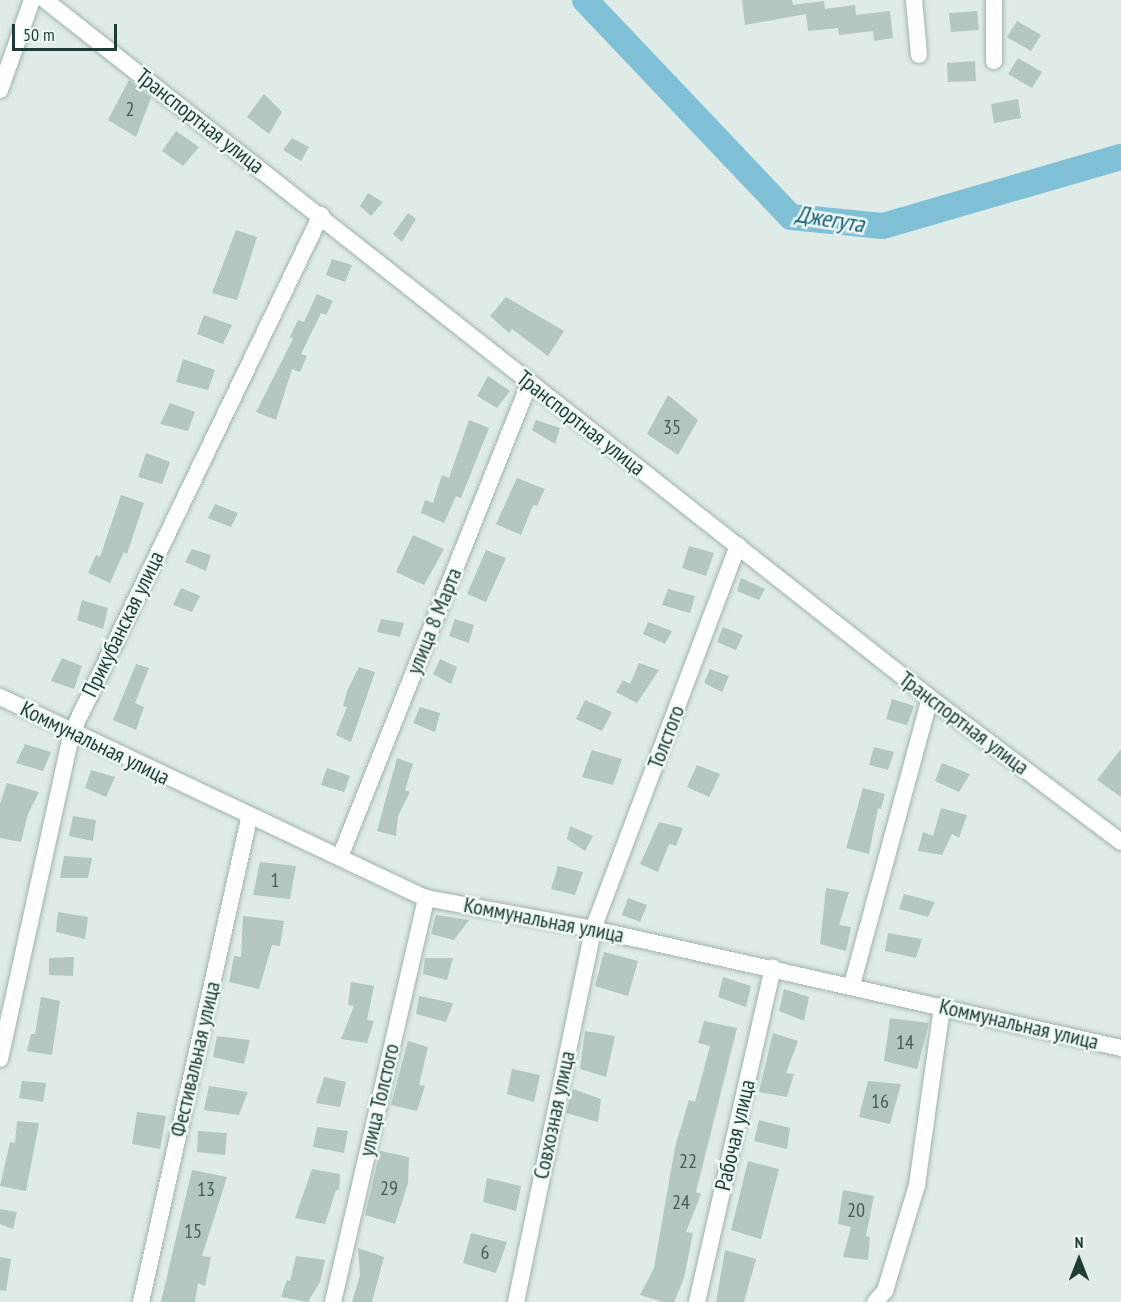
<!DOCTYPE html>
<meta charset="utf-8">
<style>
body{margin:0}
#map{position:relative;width:1121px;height:1302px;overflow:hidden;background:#deebe7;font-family:"PT Sans Narrow",sans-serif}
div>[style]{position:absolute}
.river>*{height:26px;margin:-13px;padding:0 13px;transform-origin:13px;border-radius:13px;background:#80c0d6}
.building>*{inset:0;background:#b3c6c0}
.roads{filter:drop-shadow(0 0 2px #a1b3af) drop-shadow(0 0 2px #a1b3af)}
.minor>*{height:16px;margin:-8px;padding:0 8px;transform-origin:8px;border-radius:8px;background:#fff}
span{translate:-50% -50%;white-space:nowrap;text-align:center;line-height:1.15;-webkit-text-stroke:5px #eef8f4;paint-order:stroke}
.number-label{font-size:20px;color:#435e59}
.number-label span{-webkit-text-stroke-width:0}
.street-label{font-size:22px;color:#1e3c37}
.water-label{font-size:24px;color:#14607c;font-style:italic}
.north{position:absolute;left:1049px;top:1230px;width:60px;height:60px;-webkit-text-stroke:4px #eef8f4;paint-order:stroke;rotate:0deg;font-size:16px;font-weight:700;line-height:24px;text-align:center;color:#1e3c37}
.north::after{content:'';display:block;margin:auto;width:21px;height:27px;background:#1e3c37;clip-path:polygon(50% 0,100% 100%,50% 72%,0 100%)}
.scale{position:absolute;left:12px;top:24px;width:105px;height:27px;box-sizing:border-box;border:3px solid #1e3c37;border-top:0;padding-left:8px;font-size:18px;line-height:21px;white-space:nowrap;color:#1e3c37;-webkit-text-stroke:4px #eef8f4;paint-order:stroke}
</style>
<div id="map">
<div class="river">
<i style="left:585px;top:0;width:299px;rotate:46.5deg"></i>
<i style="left:791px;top:217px;width:92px;rotate:5.6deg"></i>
<i style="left:883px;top:226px;width:248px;rotate:-16.2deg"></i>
</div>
<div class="building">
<i style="clip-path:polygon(742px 0,792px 0,793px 5px,824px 1px,825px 9px,855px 5px,856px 15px,890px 11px,893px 38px,874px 41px,873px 31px,839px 35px,838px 28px,808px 31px,806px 14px,745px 25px)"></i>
<i style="clip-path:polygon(977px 11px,979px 30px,951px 32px,949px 13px)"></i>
<i style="clip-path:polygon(1017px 21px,1041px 35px,1031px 51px,1007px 37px)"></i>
<i style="clip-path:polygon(1018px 58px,1042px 72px,1032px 88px,1008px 74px)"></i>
<i style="clip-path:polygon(975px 61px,976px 81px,948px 82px,947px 63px)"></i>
<i style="clip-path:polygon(129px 80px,151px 98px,136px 137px,108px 120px)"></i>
<i style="clip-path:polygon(264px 94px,282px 112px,269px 134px,247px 117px)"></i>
<i style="clip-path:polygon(1018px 99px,1021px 118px,994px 123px,991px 104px)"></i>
<i style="clip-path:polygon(176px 131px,199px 147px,183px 166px,162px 151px)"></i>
<i style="clip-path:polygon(292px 138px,309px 147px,301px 161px,283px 150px)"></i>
<i style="clip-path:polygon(368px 193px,383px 202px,371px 216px,360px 206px)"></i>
<i style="clip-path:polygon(408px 213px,416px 219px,402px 242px,393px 234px)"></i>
<i style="clip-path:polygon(236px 230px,257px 237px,237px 300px,212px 293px)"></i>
<i style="clip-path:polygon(332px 259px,352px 265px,345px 282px,326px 275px)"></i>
<i style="clip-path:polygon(317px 294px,333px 301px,326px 315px,321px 313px,301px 354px,307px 356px,300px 372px,292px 369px,276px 420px,256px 412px,293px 339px,290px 337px,298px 320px,304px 322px)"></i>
<i style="clip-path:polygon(506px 297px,564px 331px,548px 356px,512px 329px,509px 333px,490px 316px)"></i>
<i style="clip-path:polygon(204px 315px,232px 325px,223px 344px,197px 334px)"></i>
<i style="clip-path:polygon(183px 359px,215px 370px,208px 390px,176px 382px)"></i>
<i style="clip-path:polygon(488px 376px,510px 391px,497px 408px,477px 396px)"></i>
<i style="clip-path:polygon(668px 395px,698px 420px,678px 455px,647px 434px)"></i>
<i style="clip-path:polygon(170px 403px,195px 412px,188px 431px,160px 424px)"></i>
<i style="clip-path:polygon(469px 420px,489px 428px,461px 498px,456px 496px,444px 523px,421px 513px,425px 500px,433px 503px,442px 475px,449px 478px)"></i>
<i style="clip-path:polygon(536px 420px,560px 428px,555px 444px,532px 430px)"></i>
<i style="clip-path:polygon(146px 453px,170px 462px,162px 484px,138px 477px)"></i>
<i style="clip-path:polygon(517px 478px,545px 489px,537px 506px,533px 505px,521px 535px,496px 524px)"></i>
<i style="clip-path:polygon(121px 495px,144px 503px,127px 554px,124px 552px,110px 583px,88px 573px,96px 555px,100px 557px)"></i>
<i style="clip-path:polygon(215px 504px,238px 513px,231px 527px,208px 518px)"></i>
<i style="clip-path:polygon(413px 535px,444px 549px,424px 585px,396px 572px)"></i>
<i style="clip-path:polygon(689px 546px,714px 553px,706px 576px,682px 568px)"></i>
<i style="clip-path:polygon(192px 549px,211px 555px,206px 571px,185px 562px)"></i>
<i style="clip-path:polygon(486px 550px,506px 558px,486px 602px,467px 594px)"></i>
<i style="clip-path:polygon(741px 578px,765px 589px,759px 600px,737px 591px)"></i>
<i style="clip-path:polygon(181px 588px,200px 596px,192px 612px,173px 605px)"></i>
<i style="clip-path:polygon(668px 589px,695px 596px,690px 613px,662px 605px)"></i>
<i style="clip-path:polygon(82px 600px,108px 608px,103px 629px,77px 620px)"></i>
<i style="clip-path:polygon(381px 619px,404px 623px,400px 637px,377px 632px)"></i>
<i style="clip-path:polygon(455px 619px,474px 625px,469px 643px,449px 636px)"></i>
<i style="clip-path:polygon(648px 622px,672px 631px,665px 644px,643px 634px)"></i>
<i style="clip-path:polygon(723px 627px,743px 635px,736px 650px,717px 642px)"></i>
<i style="clip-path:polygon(62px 658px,82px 666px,74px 689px,51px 681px)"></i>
<i style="clip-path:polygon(440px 659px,457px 667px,451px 684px,433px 674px)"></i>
<i style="clip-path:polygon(639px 663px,659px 670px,637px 703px,616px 692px,623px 680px,630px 684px)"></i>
<i style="clip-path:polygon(136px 664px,149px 668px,135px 703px,144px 707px,136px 730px,113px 720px)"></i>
<i style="clip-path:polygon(359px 667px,375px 672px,351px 742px,336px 735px,347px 707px,343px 706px,347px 691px)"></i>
<i style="clip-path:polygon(710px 669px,729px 676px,722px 692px,704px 683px)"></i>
<i style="clip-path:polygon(892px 699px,914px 706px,907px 725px,886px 719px)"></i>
<i style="clip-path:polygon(585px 700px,612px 712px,602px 731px,576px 719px)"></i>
<i style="clip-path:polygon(420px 707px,440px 713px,435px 732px,413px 723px)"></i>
<i style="clip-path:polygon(25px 744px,51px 752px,43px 771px,16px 763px)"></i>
<i style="clip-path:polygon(874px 747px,894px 752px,888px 770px,869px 765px)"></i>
<i style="clip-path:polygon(1121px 749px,1121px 797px,1097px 780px)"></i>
<i style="clip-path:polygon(592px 750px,622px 759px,613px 785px,582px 777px)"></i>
<i style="clip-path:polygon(397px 758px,413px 764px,405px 790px,410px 792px,398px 816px,396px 836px,377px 831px)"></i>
<i style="clip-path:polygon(942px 763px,970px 774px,959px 792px,935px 781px)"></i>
<i style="clip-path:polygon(697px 765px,720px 774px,709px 797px,687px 787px)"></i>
<i style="clip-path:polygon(327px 768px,350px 776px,344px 792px,321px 785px)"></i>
<i style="clip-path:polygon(91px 770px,115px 777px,106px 797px,85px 788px)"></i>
<i style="clip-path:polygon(7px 783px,39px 792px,28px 814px,21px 842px,0 838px,0 804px)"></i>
<i style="clip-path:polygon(863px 788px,885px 794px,881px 809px,878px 808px,869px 854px,846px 848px)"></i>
<i style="clip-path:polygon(941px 808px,967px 815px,959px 838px,952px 834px,942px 855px,918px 851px,923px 832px,933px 836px)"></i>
<i style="clip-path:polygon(73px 816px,96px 820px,93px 841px,69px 836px)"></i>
<i style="clip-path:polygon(659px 822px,683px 828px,676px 846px,669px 844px,658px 872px,640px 864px)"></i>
<i style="clip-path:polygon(570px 826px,593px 836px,585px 851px,567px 839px)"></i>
<i style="clip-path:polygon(64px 856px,92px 858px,88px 878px,60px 878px)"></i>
<i style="clip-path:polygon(260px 862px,296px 866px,290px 899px,253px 895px)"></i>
<i style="clip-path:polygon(558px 866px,583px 872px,575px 895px,551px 889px)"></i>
<i style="clip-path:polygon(826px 888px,849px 892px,839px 925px,851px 927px,846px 951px,820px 944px)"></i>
<i style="clip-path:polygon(904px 894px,935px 902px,928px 917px,899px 909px)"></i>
<i style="clip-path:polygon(628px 898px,647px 905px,640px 922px,622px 915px)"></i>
<i style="clip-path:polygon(58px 912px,88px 917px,85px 939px,56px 932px)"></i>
<i style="clip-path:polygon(436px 915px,469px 920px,454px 940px,431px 934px)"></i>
<i style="clip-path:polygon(243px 916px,284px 921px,280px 946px,272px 945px,259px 989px,229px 982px,234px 956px,241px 957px)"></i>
<i style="clip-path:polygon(888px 933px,922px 939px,916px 958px,885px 951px)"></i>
<i style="clip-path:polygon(604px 952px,638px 961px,628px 996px,595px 986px)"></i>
<i style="clip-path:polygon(74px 957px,73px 976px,49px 975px,49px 958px)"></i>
<i style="clip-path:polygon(425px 958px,453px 958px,447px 980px,423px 974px)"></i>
<i style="clip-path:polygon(723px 977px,751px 986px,746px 1007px,718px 997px)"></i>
<i style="clip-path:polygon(351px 982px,374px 986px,367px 1020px,374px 1021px,367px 1043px,341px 1039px,354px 1006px,348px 1005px)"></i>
<i style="clip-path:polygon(784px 989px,809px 997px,804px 1021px,779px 1011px)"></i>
<i style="clip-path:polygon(419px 996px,453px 1003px,446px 1022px,416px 1014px)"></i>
<i style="clip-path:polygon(41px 997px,60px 1001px,52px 1055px,27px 1051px,31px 1034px,35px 1034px)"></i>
<i style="clip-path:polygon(890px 1018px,929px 1023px,917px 1069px,884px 1061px)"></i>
<i style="clip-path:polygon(704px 1021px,737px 1028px,696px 1192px,701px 1194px,686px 1232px,693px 1233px,684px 1278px,674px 1302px,663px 1302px,640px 1295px,654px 1268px,675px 1147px,689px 1100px,695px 1102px,710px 1046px,698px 1043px)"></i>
<i style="clip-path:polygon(585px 1031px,615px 1036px,606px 1077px,580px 1069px)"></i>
<i style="clip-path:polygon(773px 1033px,798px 1041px,786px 1073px,794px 1074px,787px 1097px,759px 1092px)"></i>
<i style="clip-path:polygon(217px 1036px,250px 1040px,244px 1064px,213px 1057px)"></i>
<i style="clip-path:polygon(408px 1041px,428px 1047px,419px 1085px,425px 1086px,417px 1111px,391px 1105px)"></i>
<i style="clip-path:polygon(512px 1069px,540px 1075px,534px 1102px,507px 1094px)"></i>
<i style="clip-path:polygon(324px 1077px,346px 1082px,340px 1107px,316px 1103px)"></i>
<i style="clip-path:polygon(22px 1081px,46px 1083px,43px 1102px,19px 1098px)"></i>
<i style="clip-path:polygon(868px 1081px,901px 1084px,890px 1124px,859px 1117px)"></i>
<i style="clip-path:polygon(209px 1086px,248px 1092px,239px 1115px,204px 1110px)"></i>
<i style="clip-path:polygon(573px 1089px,601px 1099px,598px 1122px,566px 1113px)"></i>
<i style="clip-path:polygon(137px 1112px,166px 1116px,160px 1149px,132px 1144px)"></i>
<i style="clip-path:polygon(759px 1120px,790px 1128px,787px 1149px,754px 1141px)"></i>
<i style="clip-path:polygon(17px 1121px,39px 1123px,26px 1191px,0 1186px,10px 1142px,15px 1143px)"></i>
<i style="clip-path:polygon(317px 1127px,348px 1131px,344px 1153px,313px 1147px)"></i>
<i style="clip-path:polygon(198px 1131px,227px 1133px,225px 1155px,197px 1152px)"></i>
<i style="clip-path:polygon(380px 1151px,409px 1157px,408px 1183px,395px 1224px,365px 1215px)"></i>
<i style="clip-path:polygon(748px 1161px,779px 1169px,761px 1239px,731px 1230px)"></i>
<i style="clip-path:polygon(312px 1169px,340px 1174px,339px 1190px,336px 1190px,325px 1224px,295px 1218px)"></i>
<i style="clip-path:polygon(192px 1170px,227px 1177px,202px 1256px,211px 1257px,205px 1286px,198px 1283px,195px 1302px,161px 1302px)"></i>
<i style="clip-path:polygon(487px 1178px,521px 1186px,516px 1211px,483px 1202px)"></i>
<i style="clip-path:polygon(843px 1190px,874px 1196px,866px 1236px,870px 1237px,868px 1260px,843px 1257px,851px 1227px,838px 1224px)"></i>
<i style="clip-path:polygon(0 1209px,17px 1212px,13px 1229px,0 1224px)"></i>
<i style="clip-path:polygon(471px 1233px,507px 1242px,496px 1273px,463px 1263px)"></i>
<i style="clip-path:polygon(358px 1248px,384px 1257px,372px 1302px,352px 1302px,360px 1275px)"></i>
<i style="clip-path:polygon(725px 1250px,756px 1259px,744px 1302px,716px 1302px)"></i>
<i style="clip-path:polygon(296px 1256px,325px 1260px,320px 1282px,308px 1302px,281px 1297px,287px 1280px,290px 1281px)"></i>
<i style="clip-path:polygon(0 1257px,11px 1259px,6px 1291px,0 1290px)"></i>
</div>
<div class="roads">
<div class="minor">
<i style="left:45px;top:0;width:1127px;rotate:38.26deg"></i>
<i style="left:930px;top:698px;width:239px;rotate:37deg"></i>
<i style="left:914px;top:0;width:55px;rotate:84.8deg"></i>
<i style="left:994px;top:61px;width:61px;rotate:-90deg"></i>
<i style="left:0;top:90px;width:96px;rotate:-70.4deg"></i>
<i style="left:0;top:697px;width:471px;rotate:25.3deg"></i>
<i style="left:426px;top:898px;width:170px;rotate:10.5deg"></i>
<i style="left:593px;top:929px;width:541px;rotate:12.7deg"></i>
<i style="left:340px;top:857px;width:509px;rotate:-68.22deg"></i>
<i style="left:852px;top:985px;width:297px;rotate:-74.8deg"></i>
<i style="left:0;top:1059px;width:335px;rotate:-77.6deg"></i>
<i style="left:72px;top:732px;width:574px;rotate:-64.28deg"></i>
<i style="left:141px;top:1302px;width:497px;rotate:-77.4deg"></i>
<i style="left:333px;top:1302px;width:415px;rotate:-77deg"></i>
<i style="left:516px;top:1302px;width:381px;rotate:-78.3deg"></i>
<i style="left:593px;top:929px;width:410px;rotate:-69.3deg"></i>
<i style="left:697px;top:1302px;width:343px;rotate:-77.2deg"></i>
<i style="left:875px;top:1302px;width:15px;rotate:-48deg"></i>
<i style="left:885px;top:1291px;width:111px;rotate:-73.2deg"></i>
<i style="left:917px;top:1185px;width:181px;rotate:-82deg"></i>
</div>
</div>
<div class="number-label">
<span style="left:130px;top:109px">2</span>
<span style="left:672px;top:427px">35</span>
<span style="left:275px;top:880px">1</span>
<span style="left:905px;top:1042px">14</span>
<span style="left:880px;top:1101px">16</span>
<span style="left:688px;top:1161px">22</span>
<span style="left:389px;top:1188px">29</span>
<span style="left:206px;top:1189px">13</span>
<span style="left:681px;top:1202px">24</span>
<span style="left:856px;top:1210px">20</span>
<span style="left:193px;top:1231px">15</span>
<span style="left:485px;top:1252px">6</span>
</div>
<div class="street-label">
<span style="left:200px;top:121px;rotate:38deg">Транспортная улица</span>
<span style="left:581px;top:423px;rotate:38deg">Транспортная улица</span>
<span style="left:434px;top:621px;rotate:-68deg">улица 8 Марта</span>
<span style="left:123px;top:624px;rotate:-64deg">Прикубанская улица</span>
<span style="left:964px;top:723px;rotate:37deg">Транспортная улица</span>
<span style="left:666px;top:737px;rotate:-69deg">Толстого</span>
<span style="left:95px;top:743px;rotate:26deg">Коммунальная улица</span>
<span style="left:544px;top:920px;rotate:11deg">Коммунальная улица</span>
<span style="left:1019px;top:1024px;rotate:13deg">Коммунальная улица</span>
<span style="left:195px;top:1059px;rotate:-77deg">Фестивальная улица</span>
<span style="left:379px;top:1100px;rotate:-77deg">улица Толстого</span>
<span style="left:554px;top:1115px;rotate:-78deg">Совхозная улица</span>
<span style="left:735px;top:1135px;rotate:-77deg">Рабочая улица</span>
</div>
<div class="water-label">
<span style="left:830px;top:219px;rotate:9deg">Джегута</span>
</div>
<div class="north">N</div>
<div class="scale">50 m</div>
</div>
